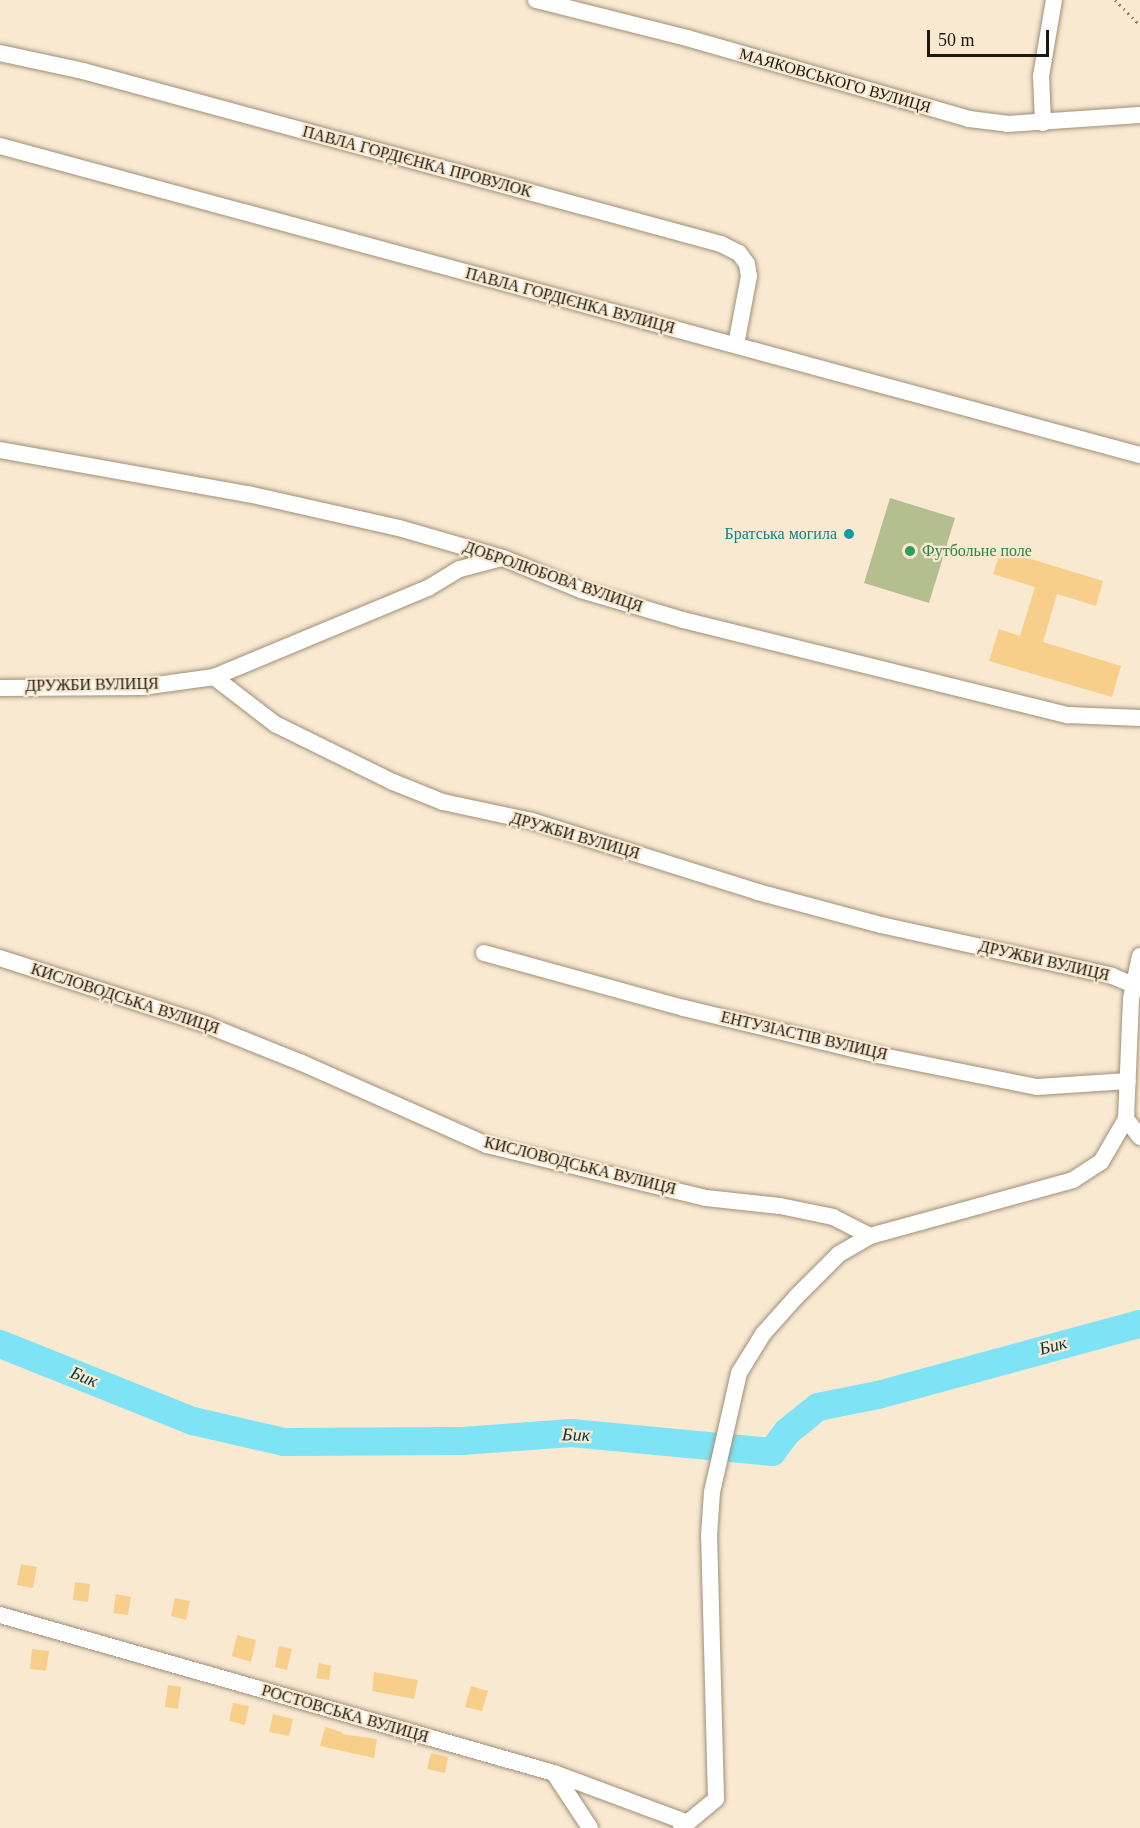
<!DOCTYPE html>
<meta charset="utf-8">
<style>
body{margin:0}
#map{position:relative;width:1140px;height:1828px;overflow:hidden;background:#f9e9d1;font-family:Georgia,serif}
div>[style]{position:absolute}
.green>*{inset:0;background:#b5be8f}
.river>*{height:28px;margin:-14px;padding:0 14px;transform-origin:14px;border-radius:14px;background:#7ee3f4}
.building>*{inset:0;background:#f7cf8b}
.path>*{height:3px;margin-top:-1.5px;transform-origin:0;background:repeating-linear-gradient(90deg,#908574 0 1.5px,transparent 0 6px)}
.roads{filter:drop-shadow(0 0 2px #9e9079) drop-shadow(0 0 2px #9e9079)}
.street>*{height:16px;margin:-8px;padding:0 8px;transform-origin:8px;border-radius:8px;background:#fff}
.dots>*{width:16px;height:16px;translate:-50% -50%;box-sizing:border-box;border:3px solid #f9e9d1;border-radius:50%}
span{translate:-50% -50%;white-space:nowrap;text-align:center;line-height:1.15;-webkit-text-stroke:4.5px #f9e9d1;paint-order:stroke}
.street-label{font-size:16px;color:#1d180f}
.culture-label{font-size:16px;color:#0d838f}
.right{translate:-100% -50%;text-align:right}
.leisure-label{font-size:16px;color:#27864d}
.left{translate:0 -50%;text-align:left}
.water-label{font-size:18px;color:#03363d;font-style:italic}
.scale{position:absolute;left:927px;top:30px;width:122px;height:27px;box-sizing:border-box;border:3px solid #1d180f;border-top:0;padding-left:8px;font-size:18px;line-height:21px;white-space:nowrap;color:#1d180f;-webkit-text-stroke:4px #f9e9d1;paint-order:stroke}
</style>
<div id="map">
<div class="green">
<i style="clip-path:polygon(890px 498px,955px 518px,929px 603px,864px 583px)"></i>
</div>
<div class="river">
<i style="left:0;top:1344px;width:208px;rotate:21.8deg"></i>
<i style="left:193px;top:1421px;width:93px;rotate:13deg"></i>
<i style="left:284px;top:1442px;width:178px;rotate:-0.3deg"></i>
<i style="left:462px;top:1441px;width:109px;rotate:-4.2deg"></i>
<i style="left:571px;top:1433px;width:202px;rotate:5.4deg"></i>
<i style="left:772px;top:1452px;width:25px;rotate:-53deg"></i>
<i style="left:787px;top:1432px;width:40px;rotate:-39deg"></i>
<i style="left:818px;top:1407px;width:61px;rotate:-11.3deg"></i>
<i style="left:878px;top:1395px;width:271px;rotate:-15.2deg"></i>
</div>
<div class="building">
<i style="clip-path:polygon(1001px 550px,1103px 581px,1096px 606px,1057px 594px,1043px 642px,1121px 666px,1112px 697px,989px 661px,999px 629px,1020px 636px,1035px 587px,993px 574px)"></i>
<i style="clip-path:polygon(21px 1564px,37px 1567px,33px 1588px,17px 1585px)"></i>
<i style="clip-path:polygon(75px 1582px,90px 1584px,88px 1602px,73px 1600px)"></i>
<i style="clip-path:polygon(116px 1594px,131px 1597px,128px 1615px,113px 1613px)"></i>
<i style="clip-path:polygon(175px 1598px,190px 1601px,186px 1620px,171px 1616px)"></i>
<i style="clip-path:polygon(237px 1635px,256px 1640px,251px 1662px,232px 1656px)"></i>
<i style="clip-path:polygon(279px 1646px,292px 1649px,287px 1670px,275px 1667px)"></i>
<i style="clip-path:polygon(32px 1649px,49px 1651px,46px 1671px,30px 1669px)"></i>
<i style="clip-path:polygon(319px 1663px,331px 1666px,329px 1680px,316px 1678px)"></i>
<i style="clip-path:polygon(374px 1672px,418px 1680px,414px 1699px,372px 1691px)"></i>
<i style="clip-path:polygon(168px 1685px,181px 1687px,178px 1709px,165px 1707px)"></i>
<i style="clip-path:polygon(471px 1686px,488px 1691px,482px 1711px,465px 1707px)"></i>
<i style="clip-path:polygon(233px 1703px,249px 1706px,245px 1725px,229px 1721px)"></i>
<i style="clip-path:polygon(273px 1714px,293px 1719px,289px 1736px,269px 1732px)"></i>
<i style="clip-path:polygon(325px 1727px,342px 1732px,342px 1734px,377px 1739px,374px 1758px,320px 1746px)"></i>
<i style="clip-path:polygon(431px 1753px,448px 1757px,445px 1773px,427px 1769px)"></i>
</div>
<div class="path">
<i style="left:1115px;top:0;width:35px;rotate:45deg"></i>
</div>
<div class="roads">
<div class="street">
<i style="left:536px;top:0;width:156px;rotate:14.1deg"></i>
<i style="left:687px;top:38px;width:293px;rotate:16deg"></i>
<i style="left:969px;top:119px;width:38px;rotate:7deg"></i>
<i style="left:1007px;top:124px;width:133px;rotate:-3.9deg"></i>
<i style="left:0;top:53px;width:85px;rotate:12.2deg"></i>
<i style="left:83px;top:71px;width:661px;rotate:15.17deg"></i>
<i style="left:721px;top:244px;width:20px;rotate:27deg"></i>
<i style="left:739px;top:253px;width:14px;rotate:54deg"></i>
<i style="left:747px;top:264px;width:12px;rotate:81deg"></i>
<i style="left:749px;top:276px;width:70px;rotate:100.7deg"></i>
<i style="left:1043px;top:123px;width:47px;rotate:-92.4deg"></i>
<i style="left:1041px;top:76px;width:77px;rotate:-80.3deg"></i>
<i style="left:0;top:146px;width:1181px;rotate:15.17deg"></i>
<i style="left:0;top:450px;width:252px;rotate:10.1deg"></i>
<i style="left:248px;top:494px;width:155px;rotate:12.7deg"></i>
<i style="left:399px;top:528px;width:108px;rotate:16.1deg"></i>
<i style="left:503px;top:558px;width:84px;rotate:22.3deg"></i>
<i style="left:581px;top:590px;width:106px;rotate:16.4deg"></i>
<i style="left:683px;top:620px;width:397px;rotate:13.9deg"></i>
<i style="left:1068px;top:715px;width:72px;rotate:2.4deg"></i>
<i style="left:214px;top:677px;width:232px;rotate:-22.6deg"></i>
<i style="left:428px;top:588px;width:37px;rotate:-31deg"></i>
<i style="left:460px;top:569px;width:43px;rotate:-14.7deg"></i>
<i style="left:0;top:688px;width:142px;rotate:-0.4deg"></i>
<i style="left:142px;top:687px;width:73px;rotate:-7.9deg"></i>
<i style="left:214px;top:677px;width:77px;rotate:37.6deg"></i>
<i style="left:275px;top:724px;width:131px;rotate:26.2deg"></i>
<i style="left:393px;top:782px;width:54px;rotate:21.8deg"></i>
<i style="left:443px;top:802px;width:91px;rotate:12.1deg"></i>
<i style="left:532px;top:821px;width:237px;rotate:17.4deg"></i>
<i style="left:758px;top:892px;width:127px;rotate:15deg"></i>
<i style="left:881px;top:925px;width:237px;rotate:12.4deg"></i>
<i style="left:1112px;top:976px;width:23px;rotate:23deg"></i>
<i style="left:484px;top:953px;width:207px;rotate:15.4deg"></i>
<i style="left:684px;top:1008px;width:200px;rotate:13.6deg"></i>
<i style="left:878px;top:1055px;width:162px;rotate:11.4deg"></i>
<i style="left:1037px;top:1087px;width:91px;rotate:-3.8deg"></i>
<i style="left:0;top:958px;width:218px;rotate:17.9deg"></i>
<i style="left:207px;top:1025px;width:102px;rotate:21.8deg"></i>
<i style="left:302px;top:1063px;width:202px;rotate:23.9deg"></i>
<i style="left:487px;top:1145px;width:225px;rotate:13.6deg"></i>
<i style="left:706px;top:1198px;width:74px;rotate:6.2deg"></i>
<i style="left:780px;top:1206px;width:54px;rotate:11.7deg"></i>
<i style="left:833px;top:1217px;width:42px;rotate:27.2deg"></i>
<i style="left:870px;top:1236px;width:211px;rotate:-15.4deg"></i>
<i style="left:1073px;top:1180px;width:33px;rotate:-33deg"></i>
<i style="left:1101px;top:1162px;width:50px;rotate:-59.8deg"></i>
<i style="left:1126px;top:1119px;width:23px;rotate:52deg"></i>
<i style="left:1126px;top:1119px;width:120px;rotate:-87.6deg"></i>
<i style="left:1131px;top:999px;width:44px;rotate:-78.2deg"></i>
<i style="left:0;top:1615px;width:576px;rotate:15.92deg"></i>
<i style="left:554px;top:1773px;width:141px;rotate:20.4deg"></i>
<i style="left:554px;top:1773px;width:66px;rotate:56.8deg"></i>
<i style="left:681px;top:1828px;width:45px;rotate:-39.6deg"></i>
<i style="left:716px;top:1799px;width:263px;rotate:-91.5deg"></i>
<i style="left:709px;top:1536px;width:44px;rotate:-86.1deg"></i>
<i style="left:712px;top:1492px;width:122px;rotate:-77.2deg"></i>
<i style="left:739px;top:1373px;width:46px;rotate:-58.4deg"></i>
<i style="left:763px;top:1334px;width:51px;rotate:-48.2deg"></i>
<i style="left:797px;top:1296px;width:59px;rotate:-45deg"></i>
<i style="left:839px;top:1254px;width:36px;rotate:-30deg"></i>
</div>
</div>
<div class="dots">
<i style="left:849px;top:534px;background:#0f9aa8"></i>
<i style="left:910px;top:551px;background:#2e9e5b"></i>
</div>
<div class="street-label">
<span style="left:835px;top:81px;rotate:16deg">МАЯКОВСЬКОГО ВУЛИЦЯ</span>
<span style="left:417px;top:162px;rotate:15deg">ПАВЛА ГОРДІЄНКА ПРОВУЛОК</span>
<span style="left:570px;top:301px;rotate:15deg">ПАВЛА ГОРДІЄНКА ВУЛИЦЯ</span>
<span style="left:553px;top:577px;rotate:19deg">ДОБРОЛЮБОВА ВУЛИЦЯ</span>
<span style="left:92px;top:685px;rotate:-1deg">ДРУЖБИ ВУЛИЦЯ</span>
<span style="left:575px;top:836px;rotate:16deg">ДРУЖБИ ВУЛИЦЯ</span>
<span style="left:1044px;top:961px;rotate:13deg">ДРУЖБИ ВУЛИЦЯ</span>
<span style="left:125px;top:999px;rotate:18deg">КИСЛОВОДСЬКА ВУЛИЦЯ</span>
<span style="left:804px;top:1036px;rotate:13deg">ЕНТУЗІАСТІВ ВУЛИЦЯ</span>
<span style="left:580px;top:1166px;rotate:14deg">КИСЛОВОДСЬКА ВУЛИЦЯ</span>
<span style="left:345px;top:1714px;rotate:16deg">РОСТОВСЬКА ВУЛИЦЯ</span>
</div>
<div class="culture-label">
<span class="right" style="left:837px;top:534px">Братська могила</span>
</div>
<div class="leisure-label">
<span class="left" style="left:922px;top:551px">Футбольне поле</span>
</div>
<div class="water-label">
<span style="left:1053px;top:1346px;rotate:-15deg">Бик</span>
<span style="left:84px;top:1377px;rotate:22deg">Бик</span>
<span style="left:576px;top:1435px;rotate:2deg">Бик</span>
</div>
<div class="scale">50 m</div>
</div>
